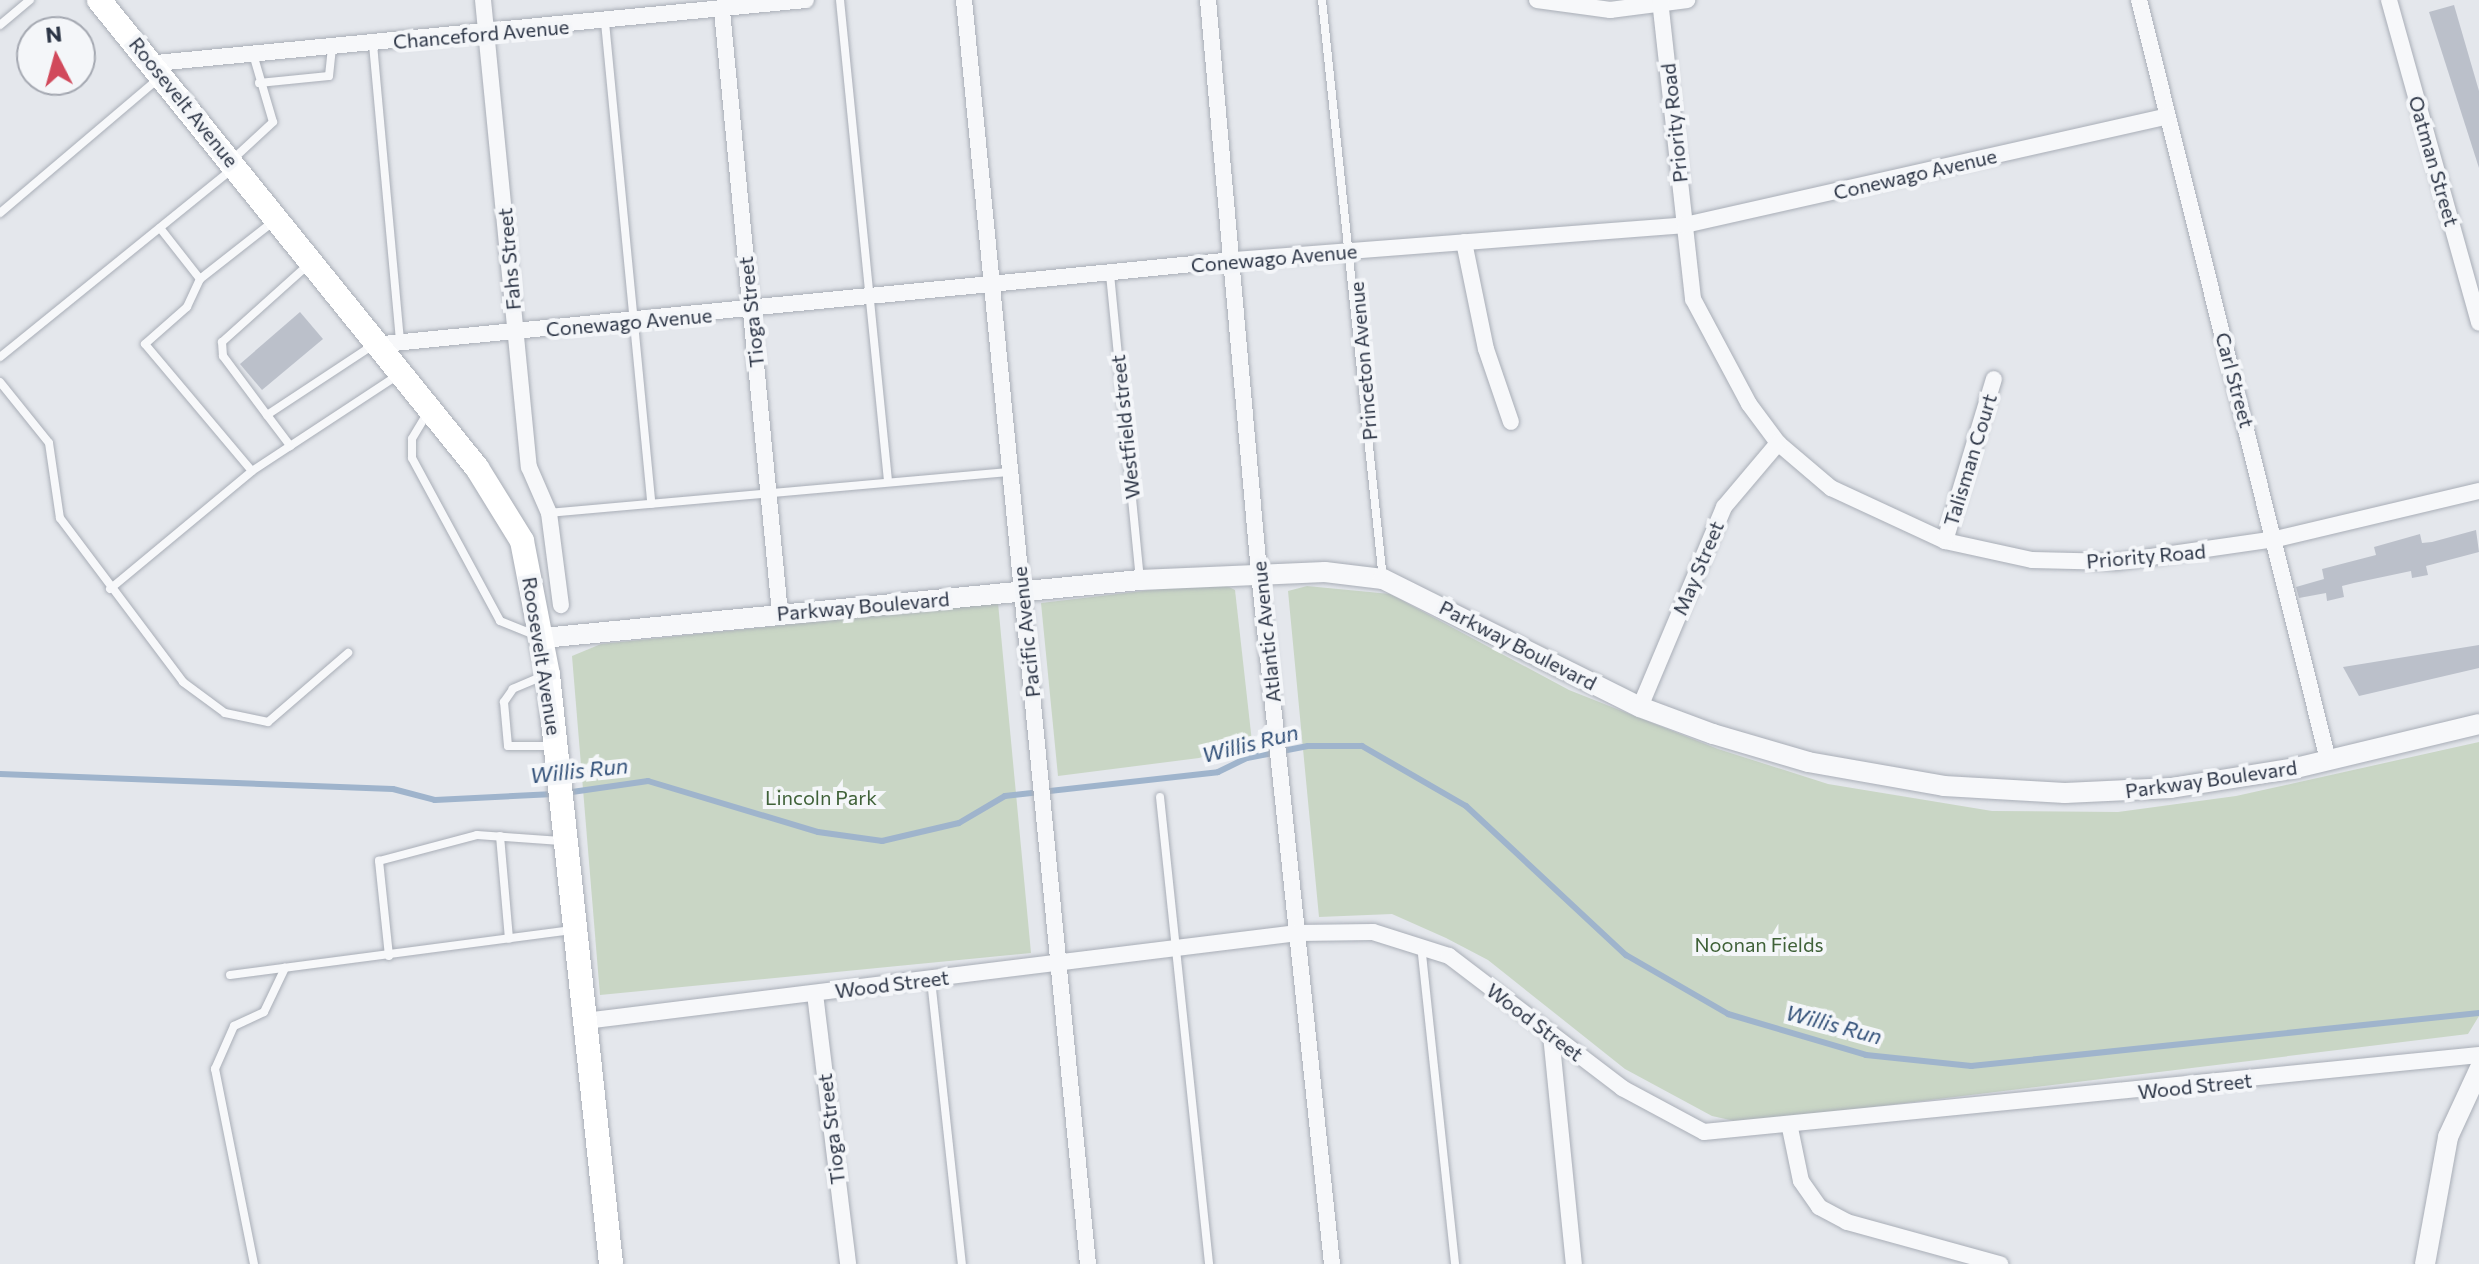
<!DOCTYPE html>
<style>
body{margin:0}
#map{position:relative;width:2479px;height:1264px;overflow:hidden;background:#e4e7ec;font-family:Commissioner,sans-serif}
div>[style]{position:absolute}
.green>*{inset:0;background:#c9d6c5}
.stream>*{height:6px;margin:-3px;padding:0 3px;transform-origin:3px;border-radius:3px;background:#9fb4cc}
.building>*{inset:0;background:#bbc0ca}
.roads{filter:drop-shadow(0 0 2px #a9aeb7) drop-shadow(0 0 2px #a9aeb7)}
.service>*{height:8px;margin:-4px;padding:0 4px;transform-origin:4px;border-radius:4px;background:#f7f8fa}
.minor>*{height:16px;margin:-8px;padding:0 8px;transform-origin:8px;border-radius:8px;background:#f7f8fa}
.tertiary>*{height:20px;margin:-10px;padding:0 10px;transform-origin:10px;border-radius:10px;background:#f7f8fa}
.secondary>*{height:24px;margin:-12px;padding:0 12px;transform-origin:12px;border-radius:12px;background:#fff}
span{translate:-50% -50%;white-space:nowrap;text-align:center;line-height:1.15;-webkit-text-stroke:8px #f4f6f9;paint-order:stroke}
.street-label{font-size:20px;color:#2b3445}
.park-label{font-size:20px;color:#3f6138}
.water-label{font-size:22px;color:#34527a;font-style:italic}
.north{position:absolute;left:16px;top:16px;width:80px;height:80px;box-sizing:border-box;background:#f4f6f9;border:2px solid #a4a8b1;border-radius:50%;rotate:354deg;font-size:22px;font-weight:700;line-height:32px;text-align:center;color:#2b3445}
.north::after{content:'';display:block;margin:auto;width:28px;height:36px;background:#d1495b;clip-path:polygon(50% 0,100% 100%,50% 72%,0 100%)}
</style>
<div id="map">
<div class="green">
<i style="clip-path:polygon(1219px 582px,1235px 590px,1252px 742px,1199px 758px,1058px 776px,1041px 603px)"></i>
<i style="clip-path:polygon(1307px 586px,1390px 594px,1569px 690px,1718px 749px,1828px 784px,1992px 811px,2118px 812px,2236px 796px,2479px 742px,2479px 1016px,2468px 1034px,1744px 1123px,1712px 1116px,1625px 1069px,1488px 960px,1446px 938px,1392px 914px,1319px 917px,1288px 591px)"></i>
<i style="clip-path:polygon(998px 603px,1031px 953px,600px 995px,572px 656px,601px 644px)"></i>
</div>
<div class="stream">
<i style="left:0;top:774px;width:393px;rotate:2.2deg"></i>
<i style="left:393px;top:789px;width:43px;rotate:14.7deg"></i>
<i style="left:435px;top:800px;width:119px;rotate:-2.9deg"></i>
<i style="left:565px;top:793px;width:84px;rotate:-8.2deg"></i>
<i style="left:648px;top:781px;width:177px;rotate:16.7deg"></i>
<i style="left:818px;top:832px;width:65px;rotate:8deg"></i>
<i style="left:882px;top:841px;width:79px;rotate:-13.2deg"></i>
<i style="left:959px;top:823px;width:53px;rotate:-30.4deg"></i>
<i style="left:1005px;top:796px;width:214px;rotate:-6.4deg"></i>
<i style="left:1218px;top:772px;width:32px;rotate:-26deg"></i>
<i style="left:1247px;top:758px;width:62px;rotate:-11.1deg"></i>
<i style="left:1308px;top:746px;width:54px"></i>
<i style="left:1362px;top:746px;width:120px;rotate:30deg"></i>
<i style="left:1466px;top:806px;width:219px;rotate:43deg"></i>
<i style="left:1626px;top:955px;width:118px;rotate:30deg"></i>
<i style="left:1728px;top:1014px;width:144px;rotate:16.5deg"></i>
<i style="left:1866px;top:1055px;width:106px;rotate:6deg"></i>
<i style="left:1971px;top:1066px;width:511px;rotate:-5.96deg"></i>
</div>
<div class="building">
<i style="clip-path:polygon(2454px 5px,2479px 91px,2479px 168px,2429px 12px)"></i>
<i style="clip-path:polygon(300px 312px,323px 339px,262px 390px,240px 364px)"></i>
<i style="clip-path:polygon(2476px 530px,2479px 552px,2426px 566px,2428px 575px,2412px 578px,2411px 571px,2354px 583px,2342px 586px,2344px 597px,2327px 601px,2326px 593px,2299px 598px,2296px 587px,2324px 579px,2322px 569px,2376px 555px,2374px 547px,2420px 534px,2422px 543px,2432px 542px)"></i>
<i style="clip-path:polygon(2479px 645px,2479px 668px,2359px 696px,2343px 667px)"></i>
</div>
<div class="roads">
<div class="service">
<i style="left:840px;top:0;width:483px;rotate:84.3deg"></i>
<i style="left:1322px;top:0;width:582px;rotate:83.99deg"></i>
<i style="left:605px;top:22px;width:484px;rotate:84.5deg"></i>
<i style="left:0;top:25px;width:39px;rotate:-40deg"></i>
<i style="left:373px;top:44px;width:299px;rotate:84.8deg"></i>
<i style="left:259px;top:83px;width:70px;rotate:-5.7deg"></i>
<i style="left:329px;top:76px;width:29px;rotate:-84deg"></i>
<i style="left:232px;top:160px;width:56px;rotate:-42.8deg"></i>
<i style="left:273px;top:122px;width:71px;rotate:-106.4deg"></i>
<i style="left:0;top:213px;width:207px;rotate:-40.3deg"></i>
<i style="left:160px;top:228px;width:65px;rotate:51.9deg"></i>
<i style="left:200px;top:279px;width:94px;rotate:-38.1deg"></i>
<i style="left:309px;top:264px;width:117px;rotate:138.1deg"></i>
<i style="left:222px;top:342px;width:14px;rotate:86deg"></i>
<i style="left:223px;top:356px;width:74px;rotate:53.3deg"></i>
<i style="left:267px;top:415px;width:127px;rotate:-33.4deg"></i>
<i style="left:1110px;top:274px;width:306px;rotate:84.4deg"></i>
<i style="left:200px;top:279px;width:31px;rotate:115deg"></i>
<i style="left:187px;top:307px;width:56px;rotate:138.6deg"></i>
<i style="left:145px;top:344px;width:166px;rotate:49.9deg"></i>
<i style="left:252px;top:471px;width:175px;rotate:-33.3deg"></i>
<i style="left:0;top:357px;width:299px;rotate:-39deg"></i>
<i style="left:0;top:382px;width:78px;rotate:51.2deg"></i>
<i style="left:49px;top:443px;width:76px;rotate:81.7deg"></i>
<i style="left:60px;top:518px;width:205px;rotate:53.1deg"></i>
<i style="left:183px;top:682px;width:52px;rotate:36.4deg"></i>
<i style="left:225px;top:713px;width:44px;rotate:11.8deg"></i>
<i style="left:268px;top:722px;width:106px;rotate:-40.8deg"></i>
<i style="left:428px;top:412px;width:31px;rotate:121deg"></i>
<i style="left:412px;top:439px;width:19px;rotate:90deg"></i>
<i style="left:412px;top:458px;width:185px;rotate:61.6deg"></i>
<i style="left:500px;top:621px;width:38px;rotate:22deg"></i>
<i style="left:267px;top:415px;width:39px;rotate:53deg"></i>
<i style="left:549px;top:513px;width:460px;rotate:-5.1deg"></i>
<i style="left:110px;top:589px;width:185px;rotate:-39.7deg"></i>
<i style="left:543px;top:676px;width:33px;rotate:157deg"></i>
<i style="left:513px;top:689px;width:16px;rotate:125deg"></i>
<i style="left:504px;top:702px;width:44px;rotate:84.8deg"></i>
<i style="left:508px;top:746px;width:46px"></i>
<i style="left:1160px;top:797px;width:470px;rotate:84deg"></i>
<i style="left:500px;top:836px;width:103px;rotate:85deg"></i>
<i style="left:1421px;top:945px;width:321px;rotate:83.9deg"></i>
<i style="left:389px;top:956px;width:96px;rotate:-96deg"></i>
<i style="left:379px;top:861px;width:101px;rotate:-14.9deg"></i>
<i style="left:477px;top:835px;width:84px;rotate:4.1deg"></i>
<i style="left:230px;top:975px;width:343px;rotate:-7.5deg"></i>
<i style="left:931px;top:980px;width:286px;rotate:83.8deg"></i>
<i style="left:254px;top:1264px;width:199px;rotate:-101.3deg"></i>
<i style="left:215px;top:1069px;width:47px;rotate:-66.2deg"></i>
<i style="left:234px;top:1026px;width:33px;rotate:-25deg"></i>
<i style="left:264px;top:1012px;width:49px;rotate:-64.5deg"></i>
</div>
<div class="minor">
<i style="left:483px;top:0;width:469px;rotate:84.4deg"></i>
<i style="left:529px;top:467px;width:50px;rotate:66.5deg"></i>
<i style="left:549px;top:513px;width:93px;rotate:82.6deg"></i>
<i style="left:964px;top:0;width:1270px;rotate:84.4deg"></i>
<i style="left:1208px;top:0;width:575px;rotate:84.91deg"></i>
<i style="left:1259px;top:573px;width:695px;rotate:83.97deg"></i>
<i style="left:1537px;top:0;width:74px;rotate:7.8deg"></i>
<i style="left:1610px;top:10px;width:78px;rotate:-7.4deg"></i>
<i style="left:1660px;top:0;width:301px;rotate:83.7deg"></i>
<i style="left:1693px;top:299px;width:119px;rotate:61.9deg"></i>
<i style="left:1749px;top:404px;width:49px;rotate:53.4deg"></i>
<i style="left:1778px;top:443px;width:70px;rotate:40.3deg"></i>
<i style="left:1831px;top:488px;width:126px;rotate:24.9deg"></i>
<i style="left:1945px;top:541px;width:89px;rotate:12.3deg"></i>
<i style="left:2032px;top:560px;width:84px;rotate:1.4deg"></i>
<i style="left:2116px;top:562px;width:162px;rotate:-8.2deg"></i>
<i style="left:2276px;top:539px;width:209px;rotate:-13.3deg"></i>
<i style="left:2139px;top:0;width:783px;rotate:76.03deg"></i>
<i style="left:2389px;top:0;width:335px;rotate:74.4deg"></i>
<i style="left:722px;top:11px;width:605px;rotate:84.5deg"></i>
<i style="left:156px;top:63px;width:653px;rotate:-5.54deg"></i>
<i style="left:1464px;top:242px;width:109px;rotate:78.4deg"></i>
<i style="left:1486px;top:349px;width:77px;rotate:71.1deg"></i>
<i style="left:373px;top:345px;width:864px;rotate:-5.64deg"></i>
<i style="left:1233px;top:260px;width:453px;rotate:-4.4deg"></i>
<i style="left:1685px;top:225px;width:493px;rotate:-12.7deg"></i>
<i style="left:1945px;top:541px;width:169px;rotate:-73.2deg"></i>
<i style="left:1640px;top:707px;width:217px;rotate:-67.2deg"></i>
<i style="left:1724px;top:507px;width:84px;rotate:-49.8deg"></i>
<i style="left:815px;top:994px;width:272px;rotate:83deg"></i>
<i style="left:585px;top:1021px;width:718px;rotate:-7.04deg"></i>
<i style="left:1298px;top:933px;width:75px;rotate:-0.8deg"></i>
<i style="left:1373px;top:932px;width:80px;rotate:17.5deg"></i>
<i style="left:1449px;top:956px;width:218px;rotate:37.3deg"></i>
<i style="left:1622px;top:1088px;width:93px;rotate:28.2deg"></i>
<i style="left:1704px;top:1132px;width:779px;rotate:-5.67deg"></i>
<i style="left:1551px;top:1035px;width:230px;rotate:84.3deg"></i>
<i style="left:1790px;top:1128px;width:54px;rotate:78.3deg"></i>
<i style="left:1801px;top:1181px;width:32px;rotate:55deg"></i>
<i style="left:1819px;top:1207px;width:32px;rotate:28deg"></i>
<i style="left:1847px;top:1222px;width:159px;rotate:15.4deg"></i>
</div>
<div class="tertiary">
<i style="left:543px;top:638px;width:600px;rotate:-5.55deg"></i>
<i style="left:1140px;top:580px;width:185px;rotate:-2.5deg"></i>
<i style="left:1325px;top:572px;width:58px;rotate:6.9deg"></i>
<i style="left:1383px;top:579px;width:287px;rotate:26.5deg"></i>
<i style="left:1640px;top:707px;width:78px;rotate:20.3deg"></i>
<i style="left:1713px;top:734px;width:99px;rotate:16.4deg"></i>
<i style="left:1808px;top:762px;width:138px;rotate:10deg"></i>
<i style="left:1944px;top:786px;width:121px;rotate:3.3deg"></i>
<i style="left:2065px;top:793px;width:106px;rotate:-2.7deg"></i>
<i style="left:2171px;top:788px;width:127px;rotate:-9.1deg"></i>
<i style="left:2296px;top:768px;width:188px;rotate:-13.5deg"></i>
<i style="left:2425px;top:1264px;width:129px;rotate:-79.7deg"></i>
<i style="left:2448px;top:1137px;width:74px;rotate:-65.2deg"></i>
</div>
<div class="secondary">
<i style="left:99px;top:0;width:602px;rotate:51.07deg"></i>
<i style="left:477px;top:468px;width:86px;rotate:58.3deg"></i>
<i style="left:522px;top:541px;width:136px;rotate:79deg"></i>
<i style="left:548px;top:675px;width:592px;rotate:83.89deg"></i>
</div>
</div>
<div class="street-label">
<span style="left:481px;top:34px;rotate:-5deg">Chanceford Avenue</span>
<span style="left:184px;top:102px;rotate:51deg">Roosevelt Avenue</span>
<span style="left:1674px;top:123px;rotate:-96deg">Priority Road</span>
<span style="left:2434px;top:161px;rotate:74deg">Oatman Street</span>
<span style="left:1915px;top:174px;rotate:-13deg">Conewago Avenue</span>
<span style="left:1274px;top:258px;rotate:-5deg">Conewago Avenue</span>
<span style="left:509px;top:259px;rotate:-95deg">Fahs Street</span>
<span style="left:751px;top:312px;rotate:-96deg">Tioga Street</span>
<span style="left:629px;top:322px;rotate:-5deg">Conewago Avenue</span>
<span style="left:1363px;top:361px;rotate:-95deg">Princeton Avenue</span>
<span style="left:2235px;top:380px;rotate:75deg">Carl Street</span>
<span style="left:1125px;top:427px;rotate:-96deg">Westfield street</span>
<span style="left:1970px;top:460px;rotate:-73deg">Talisman Court</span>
<span style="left:2146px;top:556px;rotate:-5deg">Priority Road</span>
<span style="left:1698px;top:568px;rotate:-67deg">May Street</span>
<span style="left:863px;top:606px;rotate:-5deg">Parkway Boulevard</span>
<span style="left:1026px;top:632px;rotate:-96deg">Pacific Avenue</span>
<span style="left:1266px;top:632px;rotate:-96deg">Atlantic Avenue</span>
<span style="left:1518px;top:645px;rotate:27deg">Parkway Boulevard</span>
<span style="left:542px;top:656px;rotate:81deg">Roosevelt Avenue</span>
<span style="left:2211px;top:779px;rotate:-8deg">Parkway Boulevard</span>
<span style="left:892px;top:984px;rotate:-7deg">Wood Street</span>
<span style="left:1535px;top:1022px;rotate:37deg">Wood Street</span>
<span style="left:2195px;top:1086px;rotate:-6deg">Wood Street</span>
<span style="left:831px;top:1129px;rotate:-97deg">Tioga Street</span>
</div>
<div class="park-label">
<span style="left:821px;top:797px">Lincoln Park</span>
<span style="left:1759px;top:944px">Noonan Fields</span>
</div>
<div class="water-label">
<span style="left:1250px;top:743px;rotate:-14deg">Willis Run</span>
<span style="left:579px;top:770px;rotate:-6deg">Willis Run</span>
<span style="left:1834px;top:1024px;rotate:15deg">Willis Run</span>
</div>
<div class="north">N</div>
</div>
